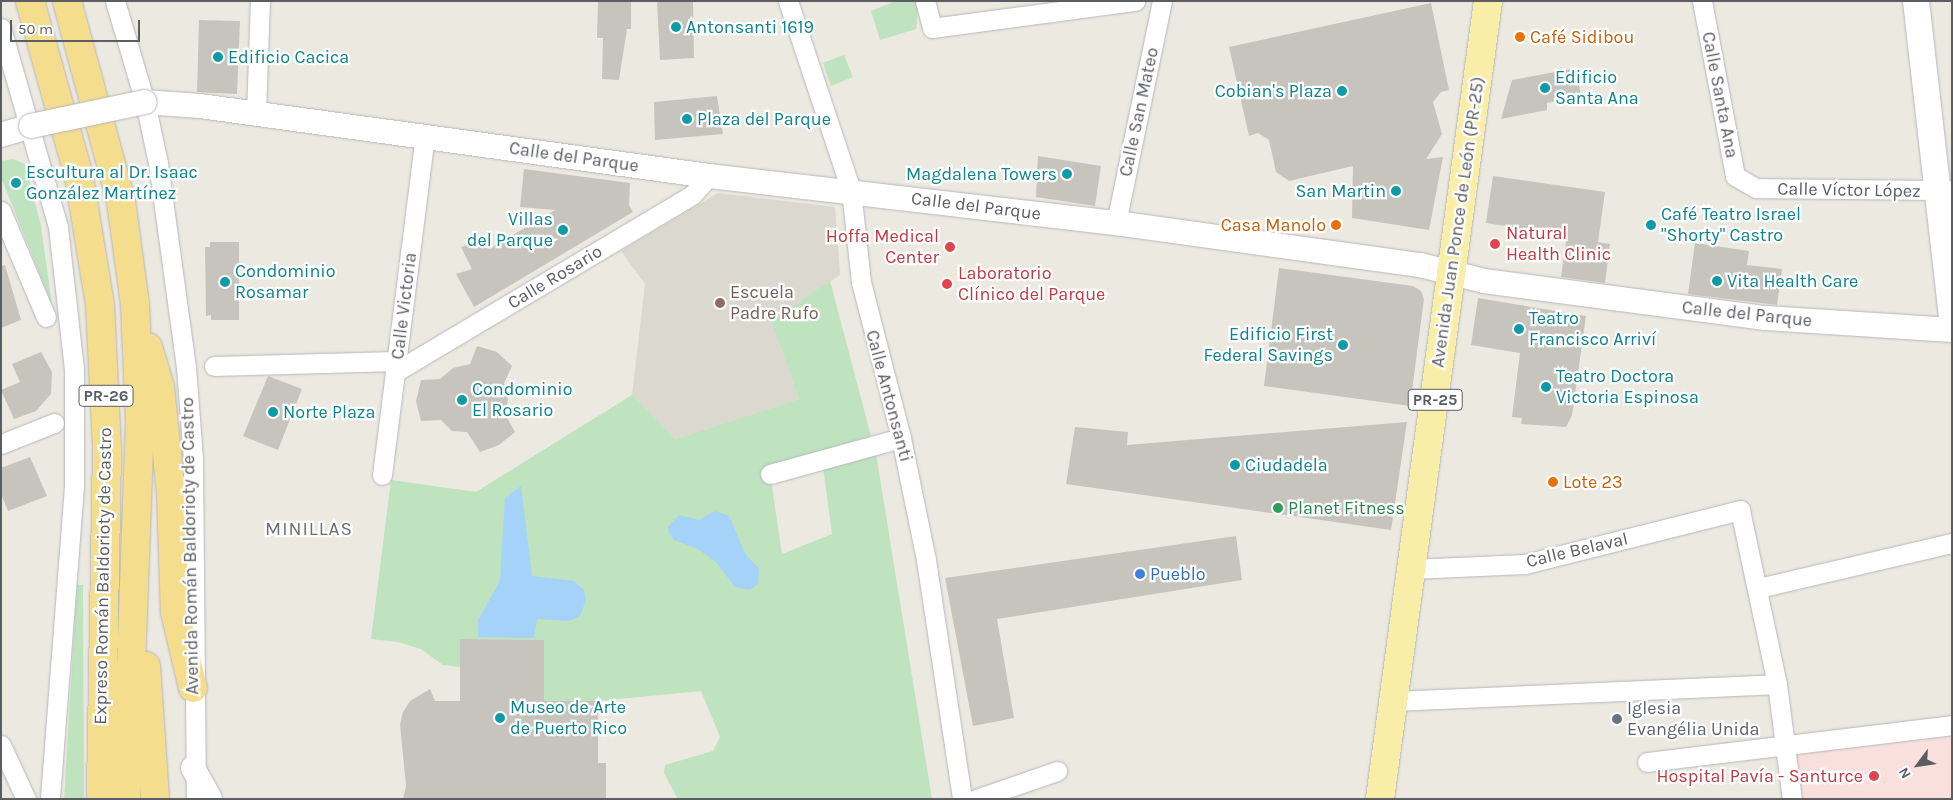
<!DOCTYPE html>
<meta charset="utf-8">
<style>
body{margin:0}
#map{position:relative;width:1953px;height:800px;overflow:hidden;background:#ece9e1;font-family:Karla,sans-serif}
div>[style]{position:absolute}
.education>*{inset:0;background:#dbd8cf}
.medical>*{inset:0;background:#f9e0dd}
.green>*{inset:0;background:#bfe2bf}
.water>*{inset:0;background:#a4d2f9}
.building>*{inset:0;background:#c7c4be}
.roads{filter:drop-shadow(0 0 1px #b4b7bb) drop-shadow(0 0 1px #b4b7bb)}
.minor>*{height:19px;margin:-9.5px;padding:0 9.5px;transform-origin:9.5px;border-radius:9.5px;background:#fff}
.tertiary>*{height:24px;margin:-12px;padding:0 12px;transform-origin:12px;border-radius:12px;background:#fff}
.secondary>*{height:26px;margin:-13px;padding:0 13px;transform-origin:13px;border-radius:13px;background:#fff}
.primary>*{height:28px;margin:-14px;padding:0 14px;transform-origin:14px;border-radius:14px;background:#f9eea8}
.motorway>*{height:28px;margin:-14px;padding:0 14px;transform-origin:14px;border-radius:14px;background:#f5dd8e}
.bridges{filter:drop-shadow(0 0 1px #b4b7bb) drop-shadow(0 0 1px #b4b7bb)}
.tertiary-bridge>*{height:24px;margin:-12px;padding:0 12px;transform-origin:12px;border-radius:12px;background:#fff}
.dots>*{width:14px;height:14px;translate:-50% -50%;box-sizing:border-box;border:2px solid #fff;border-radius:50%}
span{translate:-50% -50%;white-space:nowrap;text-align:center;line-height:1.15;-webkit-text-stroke:4.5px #fff;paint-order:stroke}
.shield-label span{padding:1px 4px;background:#fff;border:1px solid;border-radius:4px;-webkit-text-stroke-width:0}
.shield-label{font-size:16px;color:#5a5d61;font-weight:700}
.culture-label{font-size:18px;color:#0d838f}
.left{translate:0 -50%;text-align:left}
.right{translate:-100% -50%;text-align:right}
.food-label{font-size:18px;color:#c56008}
.street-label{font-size:18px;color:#5a5d61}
.health-label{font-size:18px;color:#be3a42}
.education-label{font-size:18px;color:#785e54}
.leisure-label{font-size:18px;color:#27864d}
.shop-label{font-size:18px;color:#366cbe}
.worship-label{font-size:18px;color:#5b616d}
.neighbourhood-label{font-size:19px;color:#6b6f73;letter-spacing:1px}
.frame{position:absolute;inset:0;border:2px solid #5a5d61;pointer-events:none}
.north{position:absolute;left:1893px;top:740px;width:50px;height:50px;-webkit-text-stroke:4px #fff;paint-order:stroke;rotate:239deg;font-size:14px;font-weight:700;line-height:20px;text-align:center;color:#5a5d61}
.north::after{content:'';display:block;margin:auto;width:18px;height:22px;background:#5a5d61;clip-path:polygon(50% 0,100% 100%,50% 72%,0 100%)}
.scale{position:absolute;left:10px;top:20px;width:130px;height:22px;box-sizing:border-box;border:2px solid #5a5d61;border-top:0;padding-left:6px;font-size:15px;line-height:18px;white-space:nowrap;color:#5a5d61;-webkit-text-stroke:4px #fff;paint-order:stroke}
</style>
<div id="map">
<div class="education">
<i style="clip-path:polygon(718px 193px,835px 207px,840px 275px,771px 321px,799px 399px,675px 439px,632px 395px,645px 284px,621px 251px)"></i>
</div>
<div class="medical">
<i style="clip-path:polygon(1952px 733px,1952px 799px,1800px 799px,1793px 753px)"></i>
</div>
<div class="green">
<i style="clip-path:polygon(896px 1px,919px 1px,916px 29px,880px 40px,871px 11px)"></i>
<i style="clip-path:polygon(844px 55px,853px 77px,831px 86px,823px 63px)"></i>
<i style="clip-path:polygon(13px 159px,25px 164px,41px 226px,52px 305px,1px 177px,1px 161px)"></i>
<i style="clip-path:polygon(830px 281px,871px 436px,769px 467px,782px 554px,832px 534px,823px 467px,876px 454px,932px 799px,678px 799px,664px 773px,665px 765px,713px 751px,720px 737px,701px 691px,598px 701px,544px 701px,544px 640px,460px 639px,460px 667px,443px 665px,421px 649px,398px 642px,371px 639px,391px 480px,476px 492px,632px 395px,675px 439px,799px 399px,771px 321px)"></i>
<i style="clip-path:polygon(77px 585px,83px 585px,84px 799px,64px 799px)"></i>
</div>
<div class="water">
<i style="clip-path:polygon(521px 486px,532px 576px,574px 581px,584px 590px,586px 600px,580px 616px,569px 621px,537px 619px,534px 638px,478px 637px,478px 620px,500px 581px,505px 498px)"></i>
<i style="clip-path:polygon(715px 511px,729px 516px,746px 555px,759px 568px,758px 584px,750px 590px,735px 587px,716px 562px,698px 549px,674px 540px,669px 533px,668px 527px,679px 515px,699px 520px)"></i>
</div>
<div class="building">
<i style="clip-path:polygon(598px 1px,631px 1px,631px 29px,627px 29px,619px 80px,602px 79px,603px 38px,597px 38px)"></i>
<i style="clip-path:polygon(657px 1px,693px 1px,694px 58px,660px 60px)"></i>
<i style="clip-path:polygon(1431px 3px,1449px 90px,1441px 92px,1433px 102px,1442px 134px,1426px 159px,1443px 157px,1429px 230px,1352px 218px,1353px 166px,1289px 181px,1276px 172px,1269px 140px,1258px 133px,1249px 136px,1229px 47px)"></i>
<i style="clip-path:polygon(199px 20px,240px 21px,237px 94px,197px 92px)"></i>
<i style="clip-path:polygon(1576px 68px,1581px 95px,1547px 103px,1547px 110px,1501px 119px,1512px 80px)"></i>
<i style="clip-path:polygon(717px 96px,723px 134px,655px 140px,654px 102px)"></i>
<i style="clip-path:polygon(1038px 156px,1101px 166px,1095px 206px,1036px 197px)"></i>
<i style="clip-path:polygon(524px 169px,630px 183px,629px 205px,633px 212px,474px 307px,456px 274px,472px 269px,461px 247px,483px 239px,489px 249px,555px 210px,520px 207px)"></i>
<i style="clip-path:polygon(1493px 176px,1605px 192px,1598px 242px,1610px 244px,1605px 283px,1561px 277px,1567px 235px,1486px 223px)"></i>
<i style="clip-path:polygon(210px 242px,239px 242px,239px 320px,211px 320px,211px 315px,206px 316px,205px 247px,210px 247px)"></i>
<i style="clip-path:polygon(1695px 243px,1749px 251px,1747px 265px,1782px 269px,1777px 305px,1688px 294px)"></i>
<i style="clip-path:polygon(5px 265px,21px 320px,1px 328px,1px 266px)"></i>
<i style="clip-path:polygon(1279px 268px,1413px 286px,1421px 291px,1424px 299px,1410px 406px,1264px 386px)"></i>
<i style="clip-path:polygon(1478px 298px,1586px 316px,1572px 415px,1566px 427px,1521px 424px,1522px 418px,1512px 417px,1520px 353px,1471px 345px)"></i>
<i style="clip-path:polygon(477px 346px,497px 352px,512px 366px,504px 383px,508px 399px,505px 414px,515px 432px,499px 445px,480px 452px,467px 432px,452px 431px,441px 420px,421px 421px,416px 401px,421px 380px,440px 379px,453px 368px,470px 364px)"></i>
<i style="clip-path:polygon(41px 352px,52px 372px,51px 394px,36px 411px,14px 419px,1px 390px,20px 382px,12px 364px)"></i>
<i style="clip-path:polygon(268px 376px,302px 389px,278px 450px,243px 436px)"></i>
<i style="clip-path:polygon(1407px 422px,1391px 530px,1066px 484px,1075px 427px,1128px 432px,1127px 445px)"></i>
<i style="clip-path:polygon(30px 457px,47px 496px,8px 511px,1px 494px,1px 468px)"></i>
<i style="clip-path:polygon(1236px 536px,1242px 580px,997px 619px,1014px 718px,973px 726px,945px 578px)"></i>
<i style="clip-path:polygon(460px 639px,544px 640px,544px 701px,598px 701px,598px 763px,606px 763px,606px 799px,403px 799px,406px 786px,400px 724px,403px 712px,410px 701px,430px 689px,435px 701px,460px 701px)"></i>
</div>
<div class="roads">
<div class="minor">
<i style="left:115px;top:1px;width:105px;rotate:73.5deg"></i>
<i style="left:145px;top:102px;width:62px;rotate:78deg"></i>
<i style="left:158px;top:163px;width:206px;rotate:82.2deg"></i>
<i style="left:186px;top:367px;width:92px;rotate:85.6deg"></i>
<i style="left:193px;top:459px;width:340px;rotate:89.5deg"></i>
<i style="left:788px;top:1px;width:199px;rotate:71.6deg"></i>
<i style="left:851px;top:190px;width:93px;rotate:83.8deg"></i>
<i style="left:861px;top:282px;width:161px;rotate:75.6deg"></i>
<i style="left:901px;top:438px;width:125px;rotate:78.4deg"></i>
<i style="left:926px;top:560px;width:242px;rotate:81.4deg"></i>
<i style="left:925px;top:1px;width:28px;rotate:75deg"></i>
<i style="left:932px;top:28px;width:205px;rotate:-7.6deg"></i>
<i style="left:1702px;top:1px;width:178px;rotate:79.3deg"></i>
<i style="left:1735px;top:176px;width:24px;rotate:30deg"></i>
<i style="left:1756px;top:188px;width:196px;rotate:0.6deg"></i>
<i style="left:1px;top:28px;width:207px;rotate:74deg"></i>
<i style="left:58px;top:227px;width:143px;rotate:83.6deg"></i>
<i style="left:74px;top:369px;width:117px;rotate:90deg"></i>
<i style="left:74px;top:486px;width:314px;rotate:94.4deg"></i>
<i style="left:256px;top:114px;width:113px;rotate:-88deg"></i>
<i style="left:1px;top:211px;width:115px;rotate:67deg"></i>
<i style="left:1116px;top:223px;width:227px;rotate:-78.3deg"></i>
<i style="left:214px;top:366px;width:182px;rotate:-1.6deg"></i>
<i style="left:395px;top:372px;width:346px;rotate:-30.8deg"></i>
<i style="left:692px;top:195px;width:25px;rotate:-48deg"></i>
<i style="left:1px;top:444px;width:57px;rotate:-21.6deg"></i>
<i style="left:770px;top:474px;width:136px;rotate:-15.4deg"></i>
<i style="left:382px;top:475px;width:342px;rotate:-82.8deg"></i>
<i style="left:1411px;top:569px;width:114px;rotate:-2.5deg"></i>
<i style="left:1525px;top:564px;width:222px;rotate:-14.1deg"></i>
<i style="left:1740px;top:510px;width:178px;rotate:78deg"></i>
<i style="left:1777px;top:684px;width:116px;rotate:82.6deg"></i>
<i style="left:1758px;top:588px;width:199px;rotate:-13.1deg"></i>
<i style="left:1392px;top:701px;width:385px;rotate:-2.5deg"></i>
<i style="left:1px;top:745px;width:60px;rotate:65.2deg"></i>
<i style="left:1647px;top:762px;width:307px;rotate:-6.9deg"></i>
<i style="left:976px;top:799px;width:86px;rotate:-19.1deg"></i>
</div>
<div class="tertiary">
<i style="left:145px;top:102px;width:55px;rotate:4.2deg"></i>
<i style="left:200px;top:106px;width:514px;rotate:7.83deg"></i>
<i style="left:709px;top:176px;width:410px;rotate:6.6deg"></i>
<i style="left:1116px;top:223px;width:307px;rotate:7.9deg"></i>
<i style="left:1420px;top:265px;width:66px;rotate:14deg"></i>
<i style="left:1484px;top:281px;width:284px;rotate:7.5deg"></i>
<i style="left:1766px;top:318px;width:186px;rotate:3.7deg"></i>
<i style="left:1px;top:135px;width:31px;rotate:-17deg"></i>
<i style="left:193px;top:768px;width:35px;rotate:61deg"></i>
</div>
<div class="secondary">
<i style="left:1916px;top:1px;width:320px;rotate:83.5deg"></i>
</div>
<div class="primary">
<i style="left:1380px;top:799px;width:805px;rotate:-82.29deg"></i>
</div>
<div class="motorway">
<i style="left:30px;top:1px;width:183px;rotate:74.4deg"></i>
<i style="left:79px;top:177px;width:130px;rotate:80.7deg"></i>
<i style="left:100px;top:305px;width:143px;rotate:87.2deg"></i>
<i style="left:107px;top:448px;width:351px;rotate:91deg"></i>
<i style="left:67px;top:1px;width:207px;rotate:74.9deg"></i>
<i style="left:121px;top:201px;width:104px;rotate:82.3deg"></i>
<i style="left:135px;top:304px;width:117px;rotate:87.6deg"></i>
<i style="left:140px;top:421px;width:378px;rotate:92.1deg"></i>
<i style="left:148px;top:347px;width:42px;rotate:73.3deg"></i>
<i style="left:160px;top:387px;width:108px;rotate:84.1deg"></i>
<i style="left:171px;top:494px;width:118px;rotate:88.1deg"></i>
<i style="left:175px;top:612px;width:78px;rotate:76.7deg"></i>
<i style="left:146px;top:666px;width:133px;rotate:86.1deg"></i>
</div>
</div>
<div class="bridges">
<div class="tertiary-bridge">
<i style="left:31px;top:126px;width:116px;rotate:-11.9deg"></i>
</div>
</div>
<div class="dots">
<i style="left:676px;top:27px;background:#0f9aa8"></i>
<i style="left:1520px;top:37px;background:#e8710a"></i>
<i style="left:218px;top:57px;background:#0f9aa8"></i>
<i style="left:1545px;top:88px;background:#0f9aa8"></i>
<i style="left:1342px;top:91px;background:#0f9aa8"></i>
<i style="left:687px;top:119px;background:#0f9aa8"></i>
<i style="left:1067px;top:174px;background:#0f9aa8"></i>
<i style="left:16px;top:183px;background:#0f9aa8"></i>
<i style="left:1396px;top:191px;background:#0f9aa8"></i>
<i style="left:1336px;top:225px;background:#e8710a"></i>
<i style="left:1651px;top:225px;background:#0f9aa8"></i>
<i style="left:563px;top:230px;background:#0f9aa8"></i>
<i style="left:1495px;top:244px;background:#e0444e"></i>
<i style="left:950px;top:247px;background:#e0444e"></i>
<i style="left:1717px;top:281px;background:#0f9aa8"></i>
<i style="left:225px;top:282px;background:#0f9aa8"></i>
<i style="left:947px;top:284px;background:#e0444e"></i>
<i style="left:720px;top:303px;background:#8d6e63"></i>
<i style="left:1519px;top:329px;background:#0f9aa8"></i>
<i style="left:1343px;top:345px;background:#0f9aa8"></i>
<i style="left:1546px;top:387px;background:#0f9aa8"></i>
<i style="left:462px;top:400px;background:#0f9aa8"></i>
<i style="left:273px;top:412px;background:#0f9aa8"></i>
<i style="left:1235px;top:465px;background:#0f9aa8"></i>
<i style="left:1553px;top:482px;background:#e8710a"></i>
<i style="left:1278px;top:508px;background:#2e9e5b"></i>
<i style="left:1140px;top:574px;background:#3f7fe0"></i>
<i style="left:500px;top:718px;background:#0f9aa8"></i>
<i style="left:1617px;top:719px;background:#6b7280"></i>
<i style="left:1874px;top:776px;background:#e0444e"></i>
</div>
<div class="shield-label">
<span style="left:106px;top:396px">PR-26</span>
<span style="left:1435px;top:400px">PR-25</span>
</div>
<div class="culture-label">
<span class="left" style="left:686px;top:27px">Antonsanti 1619</span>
<span class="left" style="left:228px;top:57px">Edificio Cacica</span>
<span class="left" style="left:1555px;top:88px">Edificio<br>Santa Ana</span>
<span class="right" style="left:1332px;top:91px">Cobian's Plaza</span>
<span class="left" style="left:697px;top:119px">Plaza del Parque</span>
<span class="left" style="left:26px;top:183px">Escultura al Dr. Isaac<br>González Martínez</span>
<span class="right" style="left:1057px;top:174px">Magdalena Towers</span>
<span class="right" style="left:1386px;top:191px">San Martin</span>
<span class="left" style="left:1661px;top:225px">Café Teatro Israel<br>"Shorty" Castro</span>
<span class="right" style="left:553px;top:230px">Villas<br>del Parque</span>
<span class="left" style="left:235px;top:282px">Condominio<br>Rosamar</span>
<span class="left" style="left:1727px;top:281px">Vita Health Care</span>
<span class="left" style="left:1529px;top:329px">Teatro<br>Francisco Arriví</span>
<span class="right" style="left:1333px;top:345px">Edificio First<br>Federal Savings</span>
<span class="left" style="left:1556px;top:387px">Teatro Doctora<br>Victoria Espinosa</span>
<span class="left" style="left:472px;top:400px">Condominio<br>El Rosario</span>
<span class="left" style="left:283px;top:412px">Norte Plaza</span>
<span class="left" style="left:1245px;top:465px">Ciudadela</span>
<span class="left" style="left:510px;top:718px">Museo de Arte<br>de Puerto Rico</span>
</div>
<div class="food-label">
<span class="left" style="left:1530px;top:37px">Café Sidibou</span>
<span class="right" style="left:1326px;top:225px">Casa Manolo</span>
<span class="left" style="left:1563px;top:482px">Lote 23</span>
</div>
<div class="street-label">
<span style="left:1720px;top:95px;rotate:79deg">Calle Santa Ana</span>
<span style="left:1139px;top:112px;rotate:-78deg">Calle San Mateo</span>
<span style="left:574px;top:157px;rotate:8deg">Calle del Parque</span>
<span style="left:1849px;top:190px;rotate:1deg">Calle Víctor López</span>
<span style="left:976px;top:206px;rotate:7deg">Calle del Parque</span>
<span style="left:1458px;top:222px;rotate:-82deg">Avenida Juan Ponce de León (PR-25)</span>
<span style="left:555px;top:277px;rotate:-31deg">Calle Rosario</span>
<span style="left:404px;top:306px;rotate:-83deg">Calle Victoria</span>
<span style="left:1747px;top:314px;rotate:6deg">Calle del Parque</span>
<span style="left:889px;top:396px;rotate:75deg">Calle Antonsanti</span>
<span style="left:190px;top:546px;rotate:-91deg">Avenida Román Baldorioty de Castro</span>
<span style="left:1577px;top:550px;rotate:-13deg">Calle Belaval</span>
<span style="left:103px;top:576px;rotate:-89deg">Expreso Román Baldorioty de Castro</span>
</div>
<div class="health-label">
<span class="left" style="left:1506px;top:244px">Natural<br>Health Clinic</span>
<span class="right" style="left:939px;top:247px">Hoffa Medical<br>Center</span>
<span class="left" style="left:958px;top:284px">Laboratorio<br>Clínico del Parque</span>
<span class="right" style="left:1863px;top:776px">Hospital Pavía - Santurce</span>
</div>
<div class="education-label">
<span class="left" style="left:730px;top:303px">Escuela<br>Padre Rufo</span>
</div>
<div class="leisure-label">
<span class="left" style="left:1288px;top:508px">Planet Fitness</span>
</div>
<div class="shop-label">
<span class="left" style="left:1150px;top:574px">Pueblo</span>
</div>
<div class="worship-label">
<span class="left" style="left:1627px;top:719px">Iglesia<br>Evangélia Unida</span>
</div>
<div class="neighbourhood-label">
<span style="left:309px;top:530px">MINILLAS</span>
</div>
<div class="frame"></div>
<div class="north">N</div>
<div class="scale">50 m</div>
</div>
